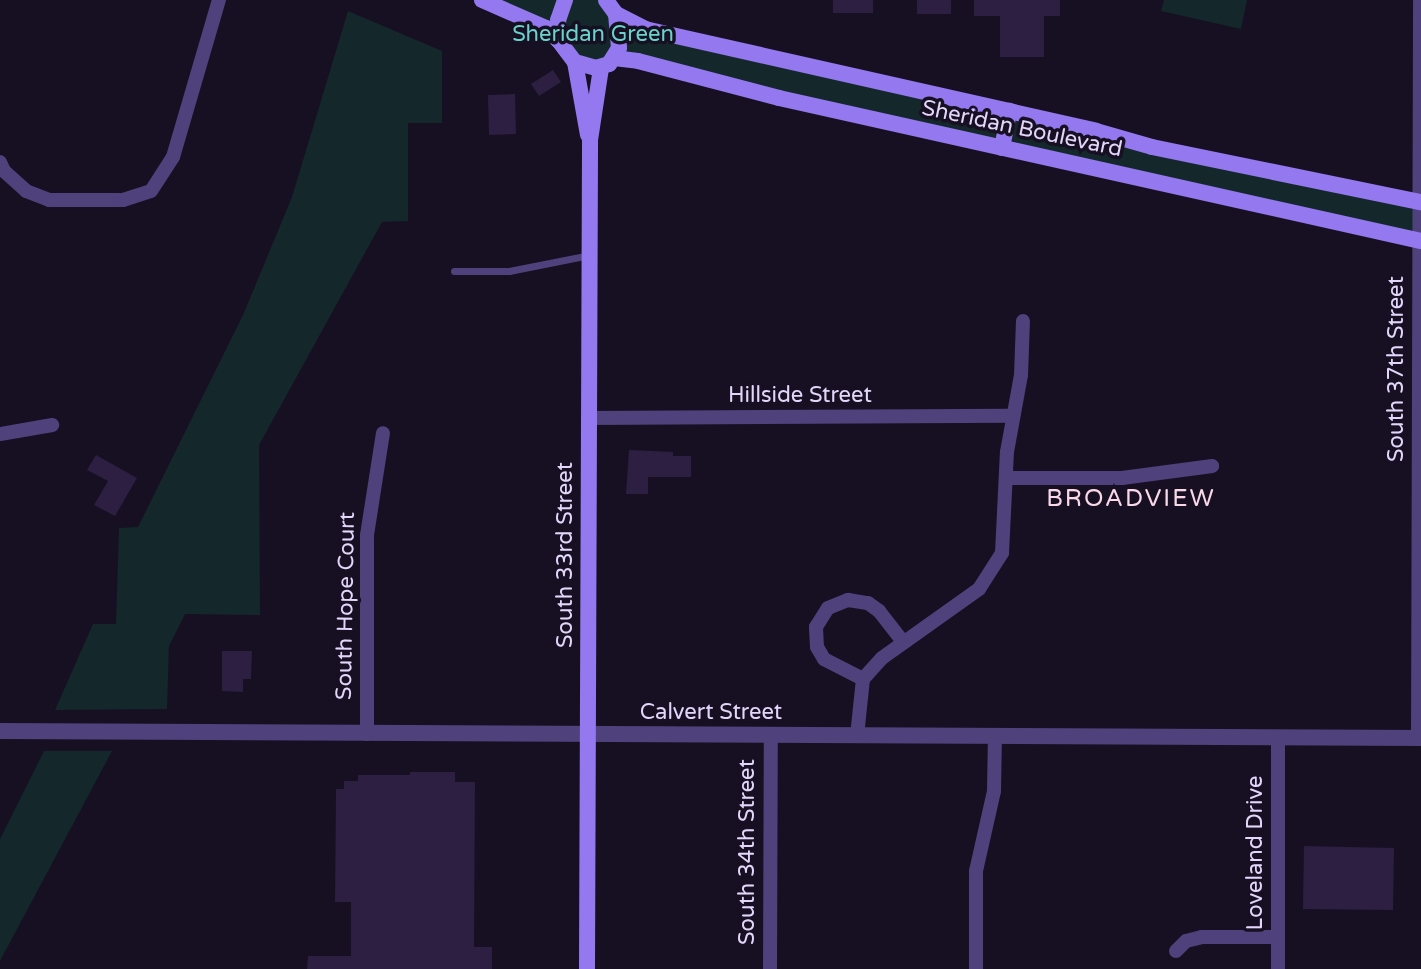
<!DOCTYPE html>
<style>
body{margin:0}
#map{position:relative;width:1421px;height:969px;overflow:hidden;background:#171022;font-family:"Varela Round",sans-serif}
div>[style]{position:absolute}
.green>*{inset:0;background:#14272b}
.building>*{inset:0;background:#2c1f41}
.service>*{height:7px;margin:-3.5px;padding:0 3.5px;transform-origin:3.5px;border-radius:3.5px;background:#4f417b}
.minor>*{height:14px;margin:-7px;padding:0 7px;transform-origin:7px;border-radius:7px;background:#4f417b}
.tertiary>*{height:16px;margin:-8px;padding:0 8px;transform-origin:8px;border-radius:8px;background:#4f417b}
.secondary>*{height:16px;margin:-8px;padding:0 8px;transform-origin:8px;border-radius:8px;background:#9378ef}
span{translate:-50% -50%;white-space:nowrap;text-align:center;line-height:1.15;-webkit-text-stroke:7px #171022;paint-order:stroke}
.park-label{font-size:22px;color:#6ad2cd}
.street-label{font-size:22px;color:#e2d6fa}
.neighbourhood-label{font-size:24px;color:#fad8e7;letter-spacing:2px}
</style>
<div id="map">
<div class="green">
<i style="clip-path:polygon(482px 0,606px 0,622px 19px,1421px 202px,1421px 241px,638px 61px,596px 68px,559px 41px)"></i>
<i style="clip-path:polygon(1164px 0,1247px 0,1241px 29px,1161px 11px)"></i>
<i style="clip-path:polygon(348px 11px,442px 51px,442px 123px,408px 123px,408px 221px,382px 222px,259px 445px,260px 615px,185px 614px,169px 646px,167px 709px,55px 710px,93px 624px,116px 624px,119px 528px,138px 527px,243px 315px,292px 197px)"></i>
<i style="clip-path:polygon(44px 751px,112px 751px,0 961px,0 839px)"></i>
</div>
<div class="building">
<i style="clip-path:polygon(833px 0,873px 0,873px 13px,833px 13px)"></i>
<i style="clip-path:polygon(917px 0,951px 0,951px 14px,917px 14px)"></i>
<i style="clip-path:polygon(974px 0,1060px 0,1060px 16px,1044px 16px,1044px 57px,1000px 57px,1000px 16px,974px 16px)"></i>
<i style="clip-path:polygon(553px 70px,561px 82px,539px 96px,531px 84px)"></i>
<i style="clip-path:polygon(515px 94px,516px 134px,489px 135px,488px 95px)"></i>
<i style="clip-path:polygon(629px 450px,673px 452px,673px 456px,691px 456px,691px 477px,648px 477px,648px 494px,626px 494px)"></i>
<i style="clip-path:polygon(96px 455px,137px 478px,115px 516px,94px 505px,108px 481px,87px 470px)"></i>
<i style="clip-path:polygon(222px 651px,252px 651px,251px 679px,243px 679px,243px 692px,222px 691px)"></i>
<i style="clip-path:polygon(410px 772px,455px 772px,455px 782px,475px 782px,474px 947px,492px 947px,492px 969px,307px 969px,308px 956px,351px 956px,351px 902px,335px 902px,336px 789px,344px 789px,344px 781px,358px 781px,358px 775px,410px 775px)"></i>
<i style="clip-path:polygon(1304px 846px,1394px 848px,1393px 910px,1303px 909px)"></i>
</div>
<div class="service">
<i style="left:454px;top:271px;width:55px"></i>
<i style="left:509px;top:271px;width:83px;rotate:-11.2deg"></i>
</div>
<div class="minor">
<i style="left:0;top:162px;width:10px;rotate:66deg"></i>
<i style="left:4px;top:171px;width:30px;rotate:42deg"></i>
<i style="left:26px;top:191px;width:25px;rotate:21deg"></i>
<i style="left:49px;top:200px;width:74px"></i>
<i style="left:123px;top:200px;width:29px;rotate:-18deg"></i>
<i style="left:151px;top:191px;width:40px;rotate:-57.1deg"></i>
<i style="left:173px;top:157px;width:164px;rotate:-73.7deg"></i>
<i style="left:588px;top:418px;width:424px;rotate:-0.3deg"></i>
<i style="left:0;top:434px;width:53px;rotate:-9.8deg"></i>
<i style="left:1006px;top:478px;width:116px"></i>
<i style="left:1122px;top:478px;width:91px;rotate:-7.6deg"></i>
<i style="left:863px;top:679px;width:44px;rotate:-152.9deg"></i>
<i style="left:824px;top:659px;width:14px;rotate:-120deg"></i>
<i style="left:817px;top:647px;width:20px;rotate:-93deg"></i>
<i style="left:816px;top:627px;width:22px;rotate:-58deg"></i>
<i style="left:828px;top:608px;width:22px;rotate:-22deg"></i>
<i style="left:848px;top:600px;width:20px;rotate:9deg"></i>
<i style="left:868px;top:603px;width:14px;rotate:36deg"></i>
<i style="left:879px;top:611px;width:39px;rotate:52deg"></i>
<i style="left:367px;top:734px;width:199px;rotate:-90deg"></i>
<i style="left:367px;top:535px;width:103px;rotate:-81.1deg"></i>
<i style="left:857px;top:736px;width:57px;rotate:-84deg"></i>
<i style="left:863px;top:679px;width:28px;rotate:-48deg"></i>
<i style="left:882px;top:658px;width:119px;rotate:-35.4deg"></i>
<i style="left:979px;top:589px;width:43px;rotate:-57.4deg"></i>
<i style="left:1002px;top:553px;width:101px;rotate:-87.2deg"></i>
<i style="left:1007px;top:452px;width:78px;rotate:-79.7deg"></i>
<i style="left:1021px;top:375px;width:54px;rotate:-87.9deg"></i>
<i style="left:1278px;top:737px;width:232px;rotate:90deg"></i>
<i style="left:1418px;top:738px;width:738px;rotate:-89.84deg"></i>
<i style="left:1176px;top:951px;width:14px;rotate:-45deg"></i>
<i style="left:1186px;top:941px;width:16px;rotate:-14deg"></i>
<i style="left:1202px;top:937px;width:76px"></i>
<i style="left:770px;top:969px;width:233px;rotate:-89.8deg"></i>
<i style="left:976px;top:969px;width:98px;rotate:-90deg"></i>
<i style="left:976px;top:871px;width:82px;rotate:-77.3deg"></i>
<i style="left:994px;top:791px;width:55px;rotate:-89deg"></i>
</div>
<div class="tertiary">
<i style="left:0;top:731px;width:1421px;rotate:0.28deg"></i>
</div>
<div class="secondary">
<i style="left:482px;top:0;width:70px;rotate:23.6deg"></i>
<i style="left:546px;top:28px;width:18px;rotate:45deg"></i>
<i style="left:565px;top:0;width:21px;rotate:109deg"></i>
<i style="left:558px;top:20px;width:21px;rotate:87deg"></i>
<i style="left:559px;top:41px;width:26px;rotate:53deg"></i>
<i style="left:575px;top:62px;width:22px;rotate:16deg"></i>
<i style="left:596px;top:68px;width:14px;rotate:-17deg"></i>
<i style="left:609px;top:64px;width:19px;rotate:-58deg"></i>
<i style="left:619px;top:48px;width:34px;rotate:-95deg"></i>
<i style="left:616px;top:14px;width:17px;rotate:-126deg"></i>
<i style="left:616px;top:14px;width:33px;rotate:27deg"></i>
<i style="left:645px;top:29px;width:462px;rotate:12.7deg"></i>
<i style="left:1096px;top:131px;width:58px;rotate:15.9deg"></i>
<i style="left:1152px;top:147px;width:275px;rotate:11.6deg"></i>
<i style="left:614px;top:58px;width:24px;rotate:7deg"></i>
<i style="left:638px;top:61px;width:146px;rotate:14.7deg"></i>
<i style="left:779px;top:98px;width:658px;rotate:12.56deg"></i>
<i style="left:575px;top:62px;width:74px;rotate:79.9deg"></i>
<i style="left:1002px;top:148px;width:38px;rotate:-79deg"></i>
<i style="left:587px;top:969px;width:829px;rotate:-89.79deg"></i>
<i style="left:590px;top:140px;width:73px;rotate:-81.3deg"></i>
</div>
<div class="park-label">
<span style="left:593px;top:35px">Sheridan Green</span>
</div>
<div class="street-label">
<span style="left:1022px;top:129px;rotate:12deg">Sheridan Boulevard</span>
<span style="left:1397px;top:369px;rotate:-90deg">South 37th Street</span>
<span style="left:800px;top:396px">Hillside Street</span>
<span style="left:566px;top:555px;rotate:-90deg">South 33rd Street</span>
<span style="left:346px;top:606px;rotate:-89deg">South Hope Court</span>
<span style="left:711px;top:713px">Calvert Street</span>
<span style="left:748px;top:852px;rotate:-90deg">South 34th Street</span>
<span style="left:1256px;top:853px;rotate:-90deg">Loveland Drive</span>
</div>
<div class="neighbourhood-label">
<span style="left:1131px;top:499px">BROADVIEW</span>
</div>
</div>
